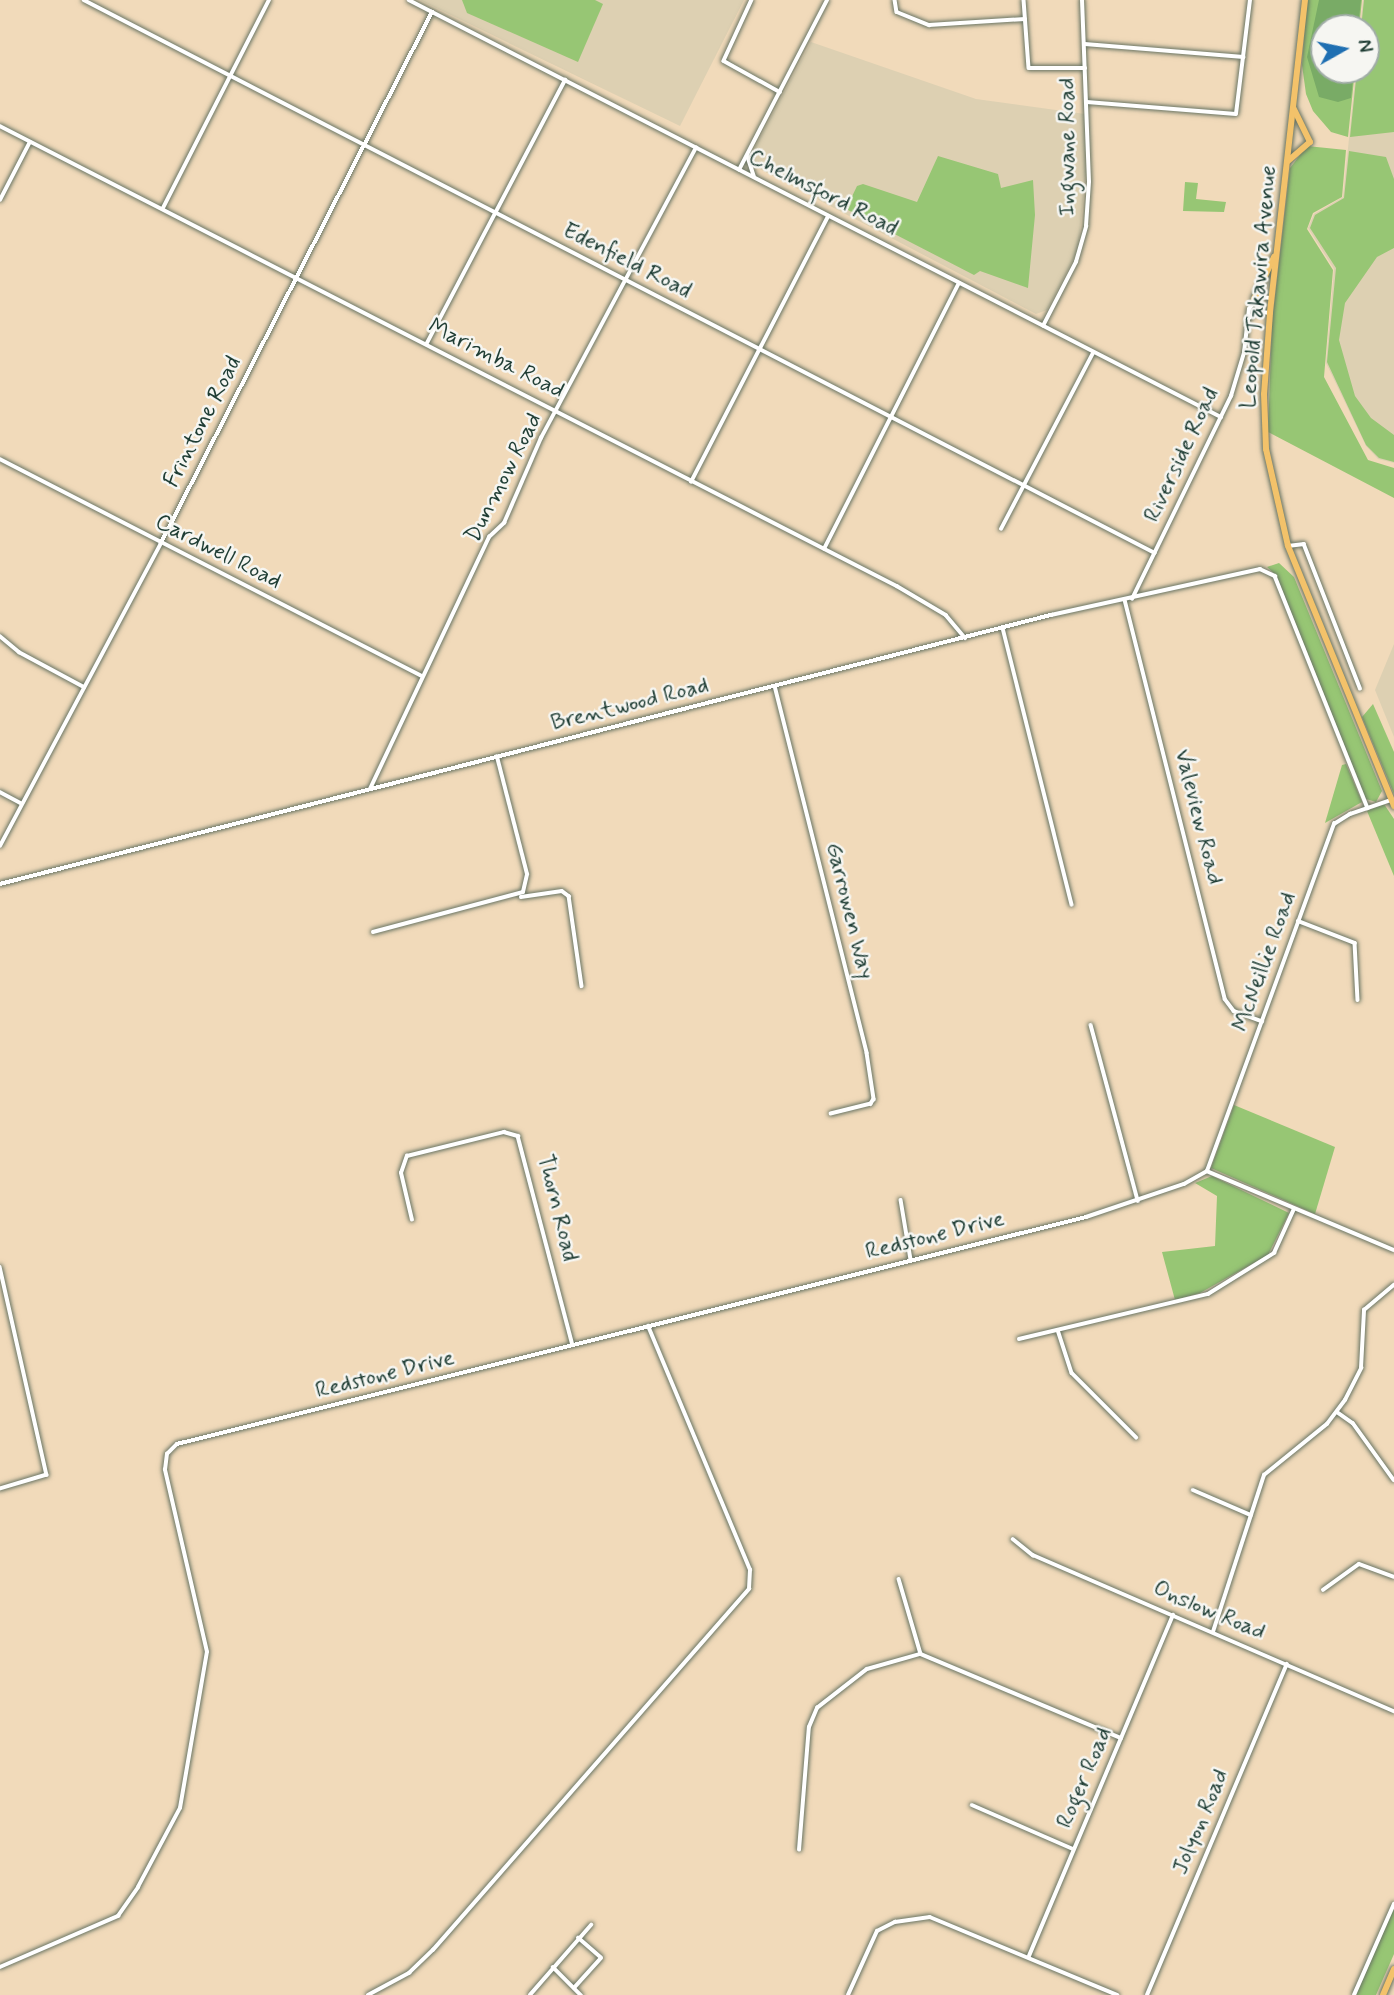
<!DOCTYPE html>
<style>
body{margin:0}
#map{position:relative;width:1394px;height:1995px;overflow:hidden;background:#f1daba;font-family:Mynerve,sans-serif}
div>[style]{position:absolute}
.built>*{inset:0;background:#ddd0b2}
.green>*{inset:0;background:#97c674}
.forest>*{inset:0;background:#79ab66}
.roads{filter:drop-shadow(0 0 2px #687463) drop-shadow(0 0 2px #687463)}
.street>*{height:3.5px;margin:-1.75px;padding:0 1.75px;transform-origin:1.75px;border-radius:1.75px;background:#fff}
.highway>*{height:6px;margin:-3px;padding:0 3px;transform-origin:3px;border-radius:3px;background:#f3c26a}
span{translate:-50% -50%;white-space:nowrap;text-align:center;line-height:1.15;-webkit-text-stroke:5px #f6f6f2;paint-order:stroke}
.street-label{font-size:23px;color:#1f3d34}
.north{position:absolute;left:1310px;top:14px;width:70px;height:70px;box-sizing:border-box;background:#f6f6f2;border:2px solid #a0aca6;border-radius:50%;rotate:81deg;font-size:19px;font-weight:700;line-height:28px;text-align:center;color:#1f3d34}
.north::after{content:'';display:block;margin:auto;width:24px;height:32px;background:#1f6fb2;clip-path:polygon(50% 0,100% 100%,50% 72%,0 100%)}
</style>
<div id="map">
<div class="built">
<i style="clip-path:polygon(420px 0,744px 0,680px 126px)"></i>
<i style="clip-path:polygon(1363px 0,1394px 0,1394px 463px,1378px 459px,1366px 446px,1326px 363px,1334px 269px,1308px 228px,1314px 214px,1343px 197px,1356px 70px,1366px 70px,1366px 28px,1360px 28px)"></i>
<i style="clip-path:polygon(811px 42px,976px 99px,1085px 114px,1086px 171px,1078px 250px,1047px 310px,1036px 314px,756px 167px,751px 155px)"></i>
<i style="clip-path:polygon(1394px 644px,1394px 737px,1375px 690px)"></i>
</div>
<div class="green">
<i style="clip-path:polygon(462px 0,595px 0,603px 4px,578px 62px,467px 13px)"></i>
<i style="clip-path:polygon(1307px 0,1362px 0,1359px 28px,1324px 28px,1324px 70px,1355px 70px,1348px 137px,1331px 132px,1313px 111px,1306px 94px,1302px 65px)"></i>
<i style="clip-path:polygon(1364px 0,1394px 0,1394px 132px,1350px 137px,1357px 70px,1366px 70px,1366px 28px,1361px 28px)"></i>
<i style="clip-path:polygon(1307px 146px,1346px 150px,1342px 197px,1313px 213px,1307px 229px,1333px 270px,1324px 377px,1368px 460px,1394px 468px,1394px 498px,1268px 432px,1272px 323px,1290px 168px)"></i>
<i style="clip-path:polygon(1349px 151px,1386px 157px,1394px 179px,1394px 248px,1377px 257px,1345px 303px,1339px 340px,1355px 396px,1371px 418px,1394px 435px,1394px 462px,1379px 458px,1366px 445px,1327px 362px,1336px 268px,1310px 228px,1315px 215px,1344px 198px)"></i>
<i style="clip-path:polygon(938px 156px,998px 174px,1001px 188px,1033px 180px,1035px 215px,1028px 288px,980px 271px,974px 275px,846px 209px,857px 186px,863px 184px,917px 202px)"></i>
<i style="clip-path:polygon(1185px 182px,1198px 183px,1196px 199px,1226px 202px,1224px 212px,1183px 211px)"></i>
<i style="clip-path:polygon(1279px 563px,1294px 577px,1382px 791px,1376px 802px,1366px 799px,1276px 575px,1267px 567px)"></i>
<i style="clip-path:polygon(1373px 704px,1394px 752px,1394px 794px,1362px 717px)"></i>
<i style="clip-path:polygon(1346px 764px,1362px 802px,1325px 823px,1342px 765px)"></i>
<i style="clip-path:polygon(1384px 804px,1394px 819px,1394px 876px,1367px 811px)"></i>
<i style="clip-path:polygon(1234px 1105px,1335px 1147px,1315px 1214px,1211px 1168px)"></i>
<i style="clip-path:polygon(1212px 1176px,1289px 1213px,1268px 1255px,1200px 1293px,1175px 1300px,1162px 1252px,1215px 1246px,1217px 1196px,1195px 1183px)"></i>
<i style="clip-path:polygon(1394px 1907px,1394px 1954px,1376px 1995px,1356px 1995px)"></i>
</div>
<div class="forest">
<i style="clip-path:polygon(1319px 0,1361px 0,1358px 28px,1324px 28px,1324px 70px,1354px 70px,1351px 98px,1338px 102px,1319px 97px,1307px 57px)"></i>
</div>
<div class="roads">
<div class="street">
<i style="left:84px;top:0;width:1205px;rotate:27.31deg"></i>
<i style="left:409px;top:0;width:913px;rotate:27.18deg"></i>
<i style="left:752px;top:0;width:67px;rotate:114.7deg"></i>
<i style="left:724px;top:61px;width:64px;rotate:29deg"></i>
<i style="left:895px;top:0;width:12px;rotate:81deg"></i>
<i style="left:897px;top:12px;width:35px;rotate:22deg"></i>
<i style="left:929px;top:25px;width:96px;rotate:-3.6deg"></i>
<i style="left:1024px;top:0;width:68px;rotate:85.8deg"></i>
<i style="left:1029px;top:68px;width:56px"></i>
<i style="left:1085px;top:44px;width:159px;rotate:4.7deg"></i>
<i style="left:1087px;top:102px;width:149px;rotate:4.6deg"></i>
<i style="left:1236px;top:114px;width:115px;rotate:-83deg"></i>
<i style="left:0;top:126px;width:1008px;rotate:27.15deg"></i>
<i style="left:897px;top:586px;width:57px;rotate:30.6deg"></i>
<i style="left:946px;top:615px;width:30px;rotate:50deg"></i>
<i style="left:748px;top:157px;width:20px;rotate:72deg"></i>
<i style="left:739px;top:170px;width:191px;rotate:-62.6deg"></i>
<i style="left:0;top:200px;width:65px;rotate:-62.7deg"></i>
<i style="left:163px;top:208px;width:233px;rotate:-63deg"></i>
<i style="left:1248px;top:319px;width:12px;rotate:-42deg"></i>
<i style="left:1257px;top:311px;width:13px;rotate:9deg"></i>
<i style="left:1043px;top:326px;width:72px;rotate:-62.7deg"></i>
<i style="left:1076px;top:262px;width:37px;rotate:-74deg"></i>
<i style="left:1086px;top:226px;width:44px;rotate:-86.1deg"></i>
<i style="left:1089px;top:182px;width:182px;rotate:-92.2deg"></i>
<i style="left:427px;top:343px;width:297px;rotate:-62.3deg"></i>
<i style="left:0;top:459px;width:473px;rotate:27.2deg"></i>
<i style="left:691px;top:482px;width:299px;rotate:-62.7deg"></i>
<i style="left:1001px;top:529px;width:199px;rotate:-62.4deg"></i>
<i style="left:1288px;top:546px;width:16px;rotate:-7deg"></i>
<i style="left:1304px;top:544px;width:155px;rotate:68.7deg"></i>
<i style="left:824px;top:549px;width:298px;rotate:-63.1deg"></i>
<i style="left:1132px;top:599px;width:226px;rotate:-64deg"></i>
<i style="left:1231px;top:396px;width:45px;rotate:-73.2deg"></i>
<i style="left:1244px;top:353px;width:44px;rotate:-83.5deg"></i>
<i style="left:1249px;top:309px;width:15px;rotate:-53deg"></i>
<i style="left:1258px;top:297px;width:13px;rotate:4deg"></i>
<i style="left:1125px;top:600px;width:411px;rotate:75.9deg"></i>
<i style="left:1225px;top:999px;width:15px;rotate:53deg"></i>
<i style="left:1234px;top:1011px;width:30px;rotate:20deg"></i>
<i style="left:1003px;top:628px;width:285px;rotate:76deg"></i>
<i style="left:0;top:636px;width:25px;rotate:40deg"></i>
<i style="left:19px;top:652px;width:74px;rotate:28.3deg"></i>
<i style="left:775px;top:686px;width:378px;rotate:75.9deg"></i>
<i style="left:867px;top:1053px;width:47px;rotate:81.3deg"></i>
<i style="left:874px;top:1099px;width:6px;rotate:121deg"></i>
<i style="left:871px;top:1104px;width:41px;rotate:166deg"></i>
<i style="left:370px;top:789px;width:279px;rotate:-64.7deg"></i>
<i style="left:489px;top:537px;width:21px;rotate:-43deg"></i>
<i style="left:504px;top:523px;width:93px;rotate:-66.5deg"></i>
<i style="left:541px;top:438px;width:329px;rotate:-61.9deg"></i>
<i style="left:0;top:792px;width:24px;rotate:28deg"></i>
<i style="left:0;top:846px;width:343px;rotate:-62deg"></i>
<i style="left:161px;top:543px;width:596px;rotate:-62.96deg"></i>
<i style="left:0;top:884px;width:1085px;rotate:-14.36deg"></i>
<i style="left:1051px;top:615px;width:214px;rotate:-12.4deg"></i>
<i style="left:1260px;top:569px;width:17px;rotate:25deg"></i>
<i style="left:1275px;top:576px;width:250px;rotate:68.2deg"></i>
<i style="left:521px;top:897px;width:41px;rotate:-8.3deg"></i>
<i style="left:562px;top:891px;width:9px;rotate:36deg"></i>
<i style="left:569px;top:896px;width:91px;rotate:81.8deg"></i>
<i style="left:1298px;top:921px;width:61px;rotate:21.1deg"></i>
<i style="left:1355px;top:943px;width:57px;rotate:87deg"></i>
<i style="left:373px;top:932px;width:155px;rotate:-14.9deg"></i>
<i style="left:523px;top:892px;width:18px;rotate:-77deg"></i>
<i style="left:527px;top:874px;width:121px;rotate:-104.4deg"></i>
<i style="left:1091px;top:1025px;width:182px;rotate:75deg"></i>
<i style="left:1207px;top:1171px;width:370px;rotate:-69.9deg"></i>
<i style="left:1334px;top:824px;width:19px;rotate:-32deg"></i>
<i style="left:1350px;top:814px;width:43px;rotate:-18.9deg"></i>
<i style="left:1207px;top:1171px;width:203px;rotate:22.9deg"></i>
<i style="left:901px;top:1200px;width:61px;rotate:80.5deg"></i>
<i style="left:412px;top:1220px;width:48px;rotate:-103.2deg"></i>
<i style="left:401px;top:1173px;width:18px;rotate:-71deg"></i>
<i style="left:407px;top:1156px;width:100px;rotate:-13.9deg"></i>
<i style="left:504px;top:1132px;width:15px;rotate:16deg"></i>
<i style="left:518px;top:1136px;width:216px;rotate:75.3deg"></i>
<i style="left:0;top:1267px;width:213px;rotate:77.3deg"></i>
<i style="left:47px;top:1475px;width:49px;rotate:163.4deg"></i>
<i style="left:1058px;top:1330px;width:45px;rotate:72deg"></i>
<i style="left:1072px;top:1373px;width:91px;rotate:45deg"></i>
<i style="left:1019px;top:1339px;width:194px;rotate:-13.4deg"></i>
<i style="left:1208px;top:1294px;width:78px;rotate:-31.8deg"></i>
<i style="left:1274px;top:1253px;width:48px;rotate:-65.6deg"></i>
<i style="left:1337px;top:1412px;width:19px;rotate:35deg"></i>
<i style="left:1353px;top:1423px;width:70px;rotate:54.3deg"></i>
<i style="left:1193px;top:1490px;width:63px;rotate:23.3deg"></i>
<i style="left:1013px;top:1539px;width:26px;rotate:39deg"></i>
<i style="left:1033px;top:1555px;width:393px;rotate:23.4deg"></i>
<i style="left:899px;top:1579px;width:78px;rotate:73.7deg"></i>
<i style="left:921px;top:1654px;width:217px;rotate:22.8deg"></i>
<i style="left:1323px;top:1590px;width:44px;rotate:-35.8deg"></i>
<i style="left:1359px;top:1564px;width:37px;rotate:20deg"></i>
<i style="left:1213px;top:1632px;width:165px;rotate:-72deg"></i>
<i style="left:1264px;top:1475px;width:81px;rotate:-39deg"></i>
<i style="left:1327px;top:1424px;width:30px;rotate:-53deg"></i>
<i style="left:1345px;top:1400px;width:36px;rotate:-63deg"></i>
<i style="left:1361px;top:1368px;width:58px;rotate:-87deg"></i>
<i style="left:1364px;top:1310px;width:39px;rotate:-40deg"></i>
<i style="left:972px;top:1805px;width:110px;rotate:23.5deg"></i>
<i style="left:799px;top:1850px;width:123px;rotate:-85.4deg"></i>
<i style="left:809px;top:1727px;width:21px;rotate:-67deg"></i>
<i style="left:817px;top:1708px;width:63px;rotate:-38deg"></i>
<i style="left:867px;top:1669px;width:55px;rotate:-15.8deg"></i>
<i style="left:1029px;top:1956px;width:370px;rotate:-67.1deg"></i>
<i style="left:0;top:1967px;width:129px;rotate:-23.4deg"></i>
<i style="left:118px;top:1916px;width:35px;rotate:-55deg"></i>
<i style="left:138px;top:1887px;width:89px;rotate:-62deg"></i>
<i style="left:180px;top:1808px;width:158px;rotate:-80.2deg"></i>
<i style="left:207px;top:1652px;width:187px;rotate:-103deg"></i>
<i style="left:165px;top:1470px;width:16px;rotate:-83deg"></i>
<i style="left:167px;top:1454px;width:14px;rotate:-45deg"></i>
<i style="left:177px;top:1444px;width:937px;rotate:-14.02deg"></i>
<i style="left:1086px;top:1217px;width:103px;rotate:-18.6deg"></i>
<i style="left:1184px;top:1184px;width:26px;rotate:-29deg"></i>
<i style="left:553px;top:1967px;width:40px;rotate:45deg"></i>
<i style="left:574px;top:1988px;width:40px;rotate:-48deg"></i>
<i style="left:601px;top:1958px;width:30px;rotate:-139deg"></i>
<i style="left:368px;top:1995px;width:47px;rotate:-28.2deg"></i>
<i style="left:409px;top:1973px;width:33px;rotate:-44deg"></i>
<i style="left:433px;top:1950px;width:480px;rotate:-48.8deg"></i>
<i style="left:749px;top:1589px;width:19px;rotate:-87deg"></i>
<i style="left:750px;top:1570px;width:264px;rotate:-112.7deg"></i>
<i style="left:530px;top:1995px;width:93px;rotate:-48.9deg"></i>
<i style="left:848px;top:1995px;width:70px;rotate:-65.6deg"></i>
<i style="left:877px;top:1931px;width:20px;rotate:-27deg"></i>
<i style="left:895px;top:1922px;width:35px;rotate:-8deg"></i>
<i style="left:930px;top:1917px;width:203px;rotate:22.6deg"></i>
<i style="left:1147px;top:1995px;width:359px;rotate:-67.1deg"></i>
<i style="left:1354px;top:1995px;width:99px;rotate:-66.3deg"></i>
</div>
<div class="highway">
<i style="left:1305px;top:0;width:315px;rotate:96.4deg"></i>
<i style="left:1270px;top:313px;width:81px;rotate:94.2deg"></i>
<i style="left:1264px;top:394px;width:55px;rotate:87.9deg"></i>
<i style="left:1266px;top:449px;width:99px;rotate:77.2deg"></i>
<i style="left:1288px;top:546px;width:281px;rotate:67.8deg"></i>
<i style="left:1288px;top:161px;width:29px;rotate:-41deg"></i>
<i style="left:1310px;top:142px;width:37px;rotate:-116deg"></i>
<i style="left:1254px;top:299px;width:47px;rotate:-64.5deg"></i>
<i style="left:1383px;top:1995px;width:28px;rotate:-67deg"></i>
</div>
</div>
<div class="street-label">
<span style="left:1068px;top:147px;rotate:-90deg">Ingwane Road</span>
<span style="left:823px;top:193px;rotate:27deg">Chelmsford Road</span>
<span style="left:627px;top:261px;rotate:27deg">Edenfield Road</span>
<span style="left:1259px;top:287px;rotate:-85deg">Leopold Takawira Avenue</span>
<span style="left:496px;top:359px;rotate:27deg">Marimba Road</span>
<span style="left:203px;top:422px;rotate:-63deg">Frintone Road</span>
<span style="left:1182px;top:455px;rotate:-65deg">Riverside Road</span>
<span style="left:504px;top:478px;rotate:-63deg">Dunmow Road</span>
<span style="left:218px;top:552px;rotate:27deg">Cardwell Road</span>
<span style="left:630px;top:705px;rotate:-14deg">Brentwood Road</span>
<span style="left:1198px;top:817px;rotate:76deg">Valeview Road</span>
<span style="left:849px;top:911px;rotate:76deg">Garrowen Way</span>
<span style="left:1265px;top:962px;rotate:-70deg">McNeillie Road</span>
<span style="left:557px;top:1208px;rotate:76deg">Thorn Road</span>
<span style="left:935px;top:1236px;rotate:-14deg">Redstone Drive</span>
<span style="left:385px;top:1375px;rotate:-14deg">Redstone Drive</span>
<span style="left:1209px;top:1611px;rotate:23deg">Onslow Road</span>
<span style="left:1085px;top:1778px;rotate:-67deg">Roger Road</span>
<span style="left:1201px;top:1822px;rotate:-67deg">Jolyon Road</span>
</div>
<div class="north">N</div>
</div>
